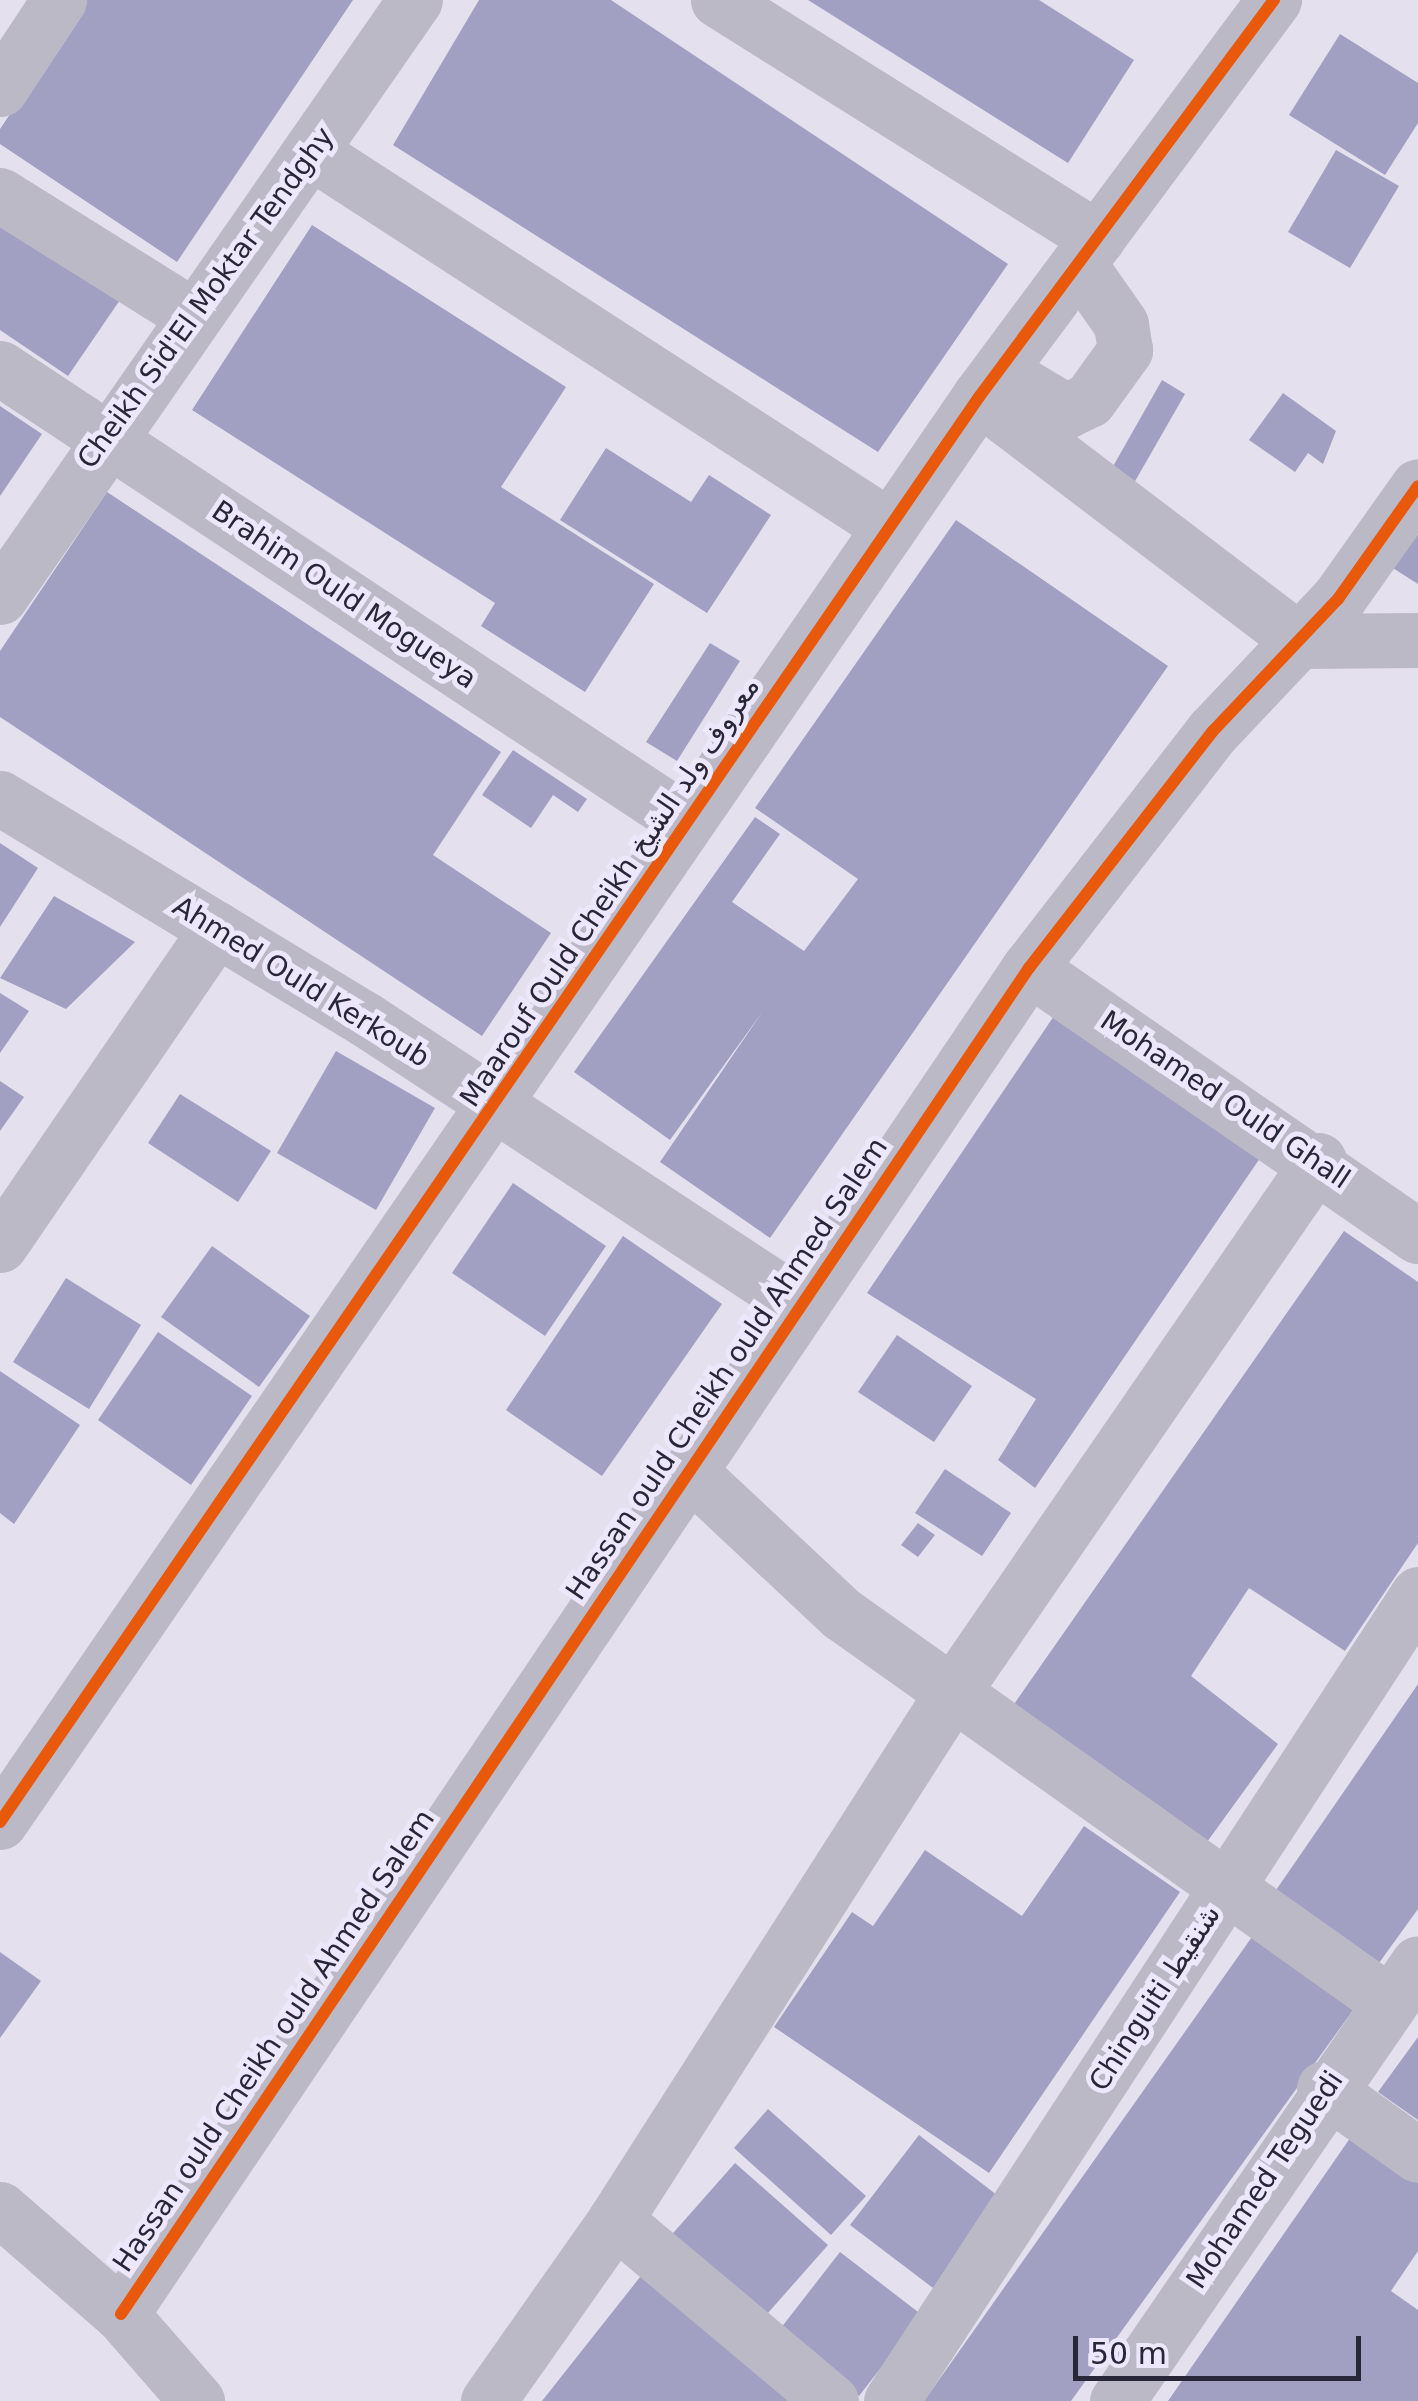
<!DOCTYPE html>
<meta charset="utf-8">
<style>
body{margin:0}
#map{position:relative;width:1418px;height:2401px;overflow:hidden;background:#e4e0ee;font-family:"DejaVu Sans","Noto Naskh Arabic",sans-serif}
div>[style]{position:absolute}
.building>*{inset:0;background:#a1a0c3}
.minor>*{height:55px;margin:-27.5px;padding:0 27.5px;transform-origin:27.5px;border-radius:27.5px;background:#bcb9c7}
.cycleway>*{height:12px;margin:-6px;padding:0 6px;transform-origin:6px;border-radius:6px;background:#e8590c}
span{translate:-50% -50%;white-space:nowrap;text-align:center;line-height:1.15;-webkit-text-stroke:10px #ede7fb;paint-order:stroke}
.street-label{font-size:28px;color:#282738}
.scale{position:absolute;left:1073px;top:2336px;width:288px;height:45px;box-sizing:border-box;border:5px solid #282738;border-top:0;padding-left:12px;font-size:30px;line-height:35px;white-space:nowrap;color:#282738;-webkit-text-stroke:8px #ede7fb;paint-order:stroke}
</style>
<div id="map">
<div class="building">
<i style="clip-path:polygon(87px 0,353px 0,177px 262px,0 144px,0 129px)"></i>
<i style="clip-path:polygon(479px 0,611px 0,1008px 264px,878px 452px,393px 145px)"></i>
<i style="clip-path:polygon(808px 0,1039px 0,1134px 60px,1068px 163px)"></i>
<i style="clip-path:polygon(1340px 34px,1418px 83px,1418px 123px,1385px 175px,1289px 115px)"></i>
<i style="clip-path:polygon(1336px 150px,1399px 186px,1350px 268px,1288px 232px)"></i>
<i style="clip-path:polygon(0 219px,120px 300px,68px 376px,0 330px)"></i>
<i style="clip-path:polygon(312px 225px,566px 387px,501px 487px,654px 584px,585px 692px,481px 626px,495px 603px,192px 410px)"></i>
<i style="clip-path:polygon(1162px 380px,1185px 394px,1126px 497px,1103px 484px)"></i>
<i style="clip-path:polygon(1283px 393px,1336px 431px,1323px 464px,1308px 453px,1295px 472px,1249px 440px)"></i>
<i style="clip-path:polygon(0 406px,42px 434px,0 496px)"></i>
<i style="clip-path:polygon(606px 448px,691px 502px,709px 475px,771px 515px,707px 613px,560px 520px)"></i>
<i style="clip-path:polygon(107px 492px,501px 752px,433px 855px,551px 933px,482px 1036px,0 717px,0 651px)"></i>
<i style="clip-path:polygon(1418px 518px,1418px 584px,1388px 565px)"></i>
<i style="clip-path:polygon(956px 520px,1168px 666px,770px 1238px,660px 1162px,763px 1011px,670px 1140px,574px 1072px,755px 817px,780px 834px,732px 902px,804px 951px,858px 879px,755px 808px)"></i>
<i style="clip-path:polygon(710px 643px,740px 661px,677px 761px,646px 742px)"></i>
<i style="clip-path:polygon(513px 750px,587px 799px,578px 812px,553px 795px,531px 828px,482px 795px)"></i>
<i style="clip-path:polygon(0 843px,38px 868px,0 927px)"></i>
<i style="clip-path:polygon(54px 896px,135px 942px,66px 1009px,0 978px)"></i>
<i style="clip-path:polygon(0 993px,29px 1011px,0 1053px)"></i>
<i style="clip-path:polygon(1060px 1007px,1271px 1142px,1035px 1488px,998px 1460px,1036px 1399px,867px 1293px)"></i>
<i style="clip-path:polygon(336px 1051px,435px 1108px,376px 1210px,277px 1153px)"></i>
<i style="clip-path:polygon(0 1081px,24px 1097px,0 1131px)"></i>
<i style="clip-path:polygon(180px 1094px,271px 1151px,238px 1202px,148px 1143px)"></i>
<i style="clip-path:polygon(513px 1183px,606px 1246px,545px 1336px,452px 1273px)"></i>
<i style="clip-path:polygon(1344px 1231px,1418px 1282px,1418px 1543px,1345px 1651px,1249px 1588px,1191px 1676px,1278px 1744px,1207px 1842px,1012px 1707px)"></i>
<i style="clip-path:polygon(623px 1236px,722px 1304px,602px 1476px,506px 1410px)"></i>
<i style="clip-path:polygon(212px 1246px,310px 1316px,259px 1387px,161px 1317px)"></i>
<i style="clip-path:polygon(66px 1278px,141px 1325px,89px 1409px,13px 1362px)"></i>
<i style="clip-path:polygon(158px 1332px,252px 1396px,191px 1485px,98px 1420px)"></i>
<i style="clip-path:polygon(897px 1335px,972px 1386px,934px 1442px,858px 1392px)"></i>
<i style="clip-path:polygon(0 1371px,80px 1425px,14px 1524px,0 1513px)"></i>
<i style="clip-path:polygon(945px 1469px,1011px 1513px,982px 1556px,915px 1513px)"></i>
<i style="clip-path:polygon(918px 1523px,935px 1535px,918px 1557px,901px 1545px)"></i>
<i style="clip-path:polygon(1418px 1684px,1418px 1909px,1379px 1963px,1274px 1893px)"></i>
<i style="clip-path:polygon(1084px 1826px,1180px 1892px,989px 2173px,774px 2027px,852px 1912px,873px 1926px,925px 1850px,1022px 1916px)"></i>
<i style="clip-path:polygon(1259px 1927px,1359px 2002px,1071px 2401px,924px 2401px)"></i>
<i style="clip-path:polygon(0 1952px,41px 1981px,0 2038px)"></i>
<i style="clip-path:polygon(1418px 2037px,1418px 2120px,1378px 2092px)"></i>
<i style="clip-path:polygon(768px 2109px,866px 2196px,831px 2235px,734px 2148px)"></i>
<i style="clip-path:polygon(1355px 2131px,1418px 2174px,1418px 2251px,1391px 2291px,1418px 2310px,1418px 2401px,1168px 2401px)"></i>
<i style="clip-path:polygon(919px 2135px,1006px 2202px,937px 2291px,850px 2225px)"></i>
<i style="clip-path:polygon(735px 2163px,828px 2245px,753px 2330px,659px 2249px)"></i>
<i style="clip-path:polygon(840px 2252px,922px 2315px,859px 2396px,777px 2333px)"></i>
<i style="clip-path:polygon(648px 2267px,818px 2401px,542px 2401px)"></i>
</div>
<div class="minor">
<i style="left:718px;top:0;width:448px;rotate:32.1deg"></i>
<i style="left:0;top:89px;width:107px;rotate:-56.5deg"></i>
<i style="left:311px;top:152px;width:688px;rotate:32.91deg"></i>
<i style="left:0;top:195px;width:226px;rotate:32deg"></i>
<i style="left:0;top:368px;width:823px;rotate:33.46deg"></i>
<i style="left:999px;top:371px;width:78px;rotate:30.8deg"></i>
<i style="left:1066px;top:411px;width:25px;rotate:-26deg"></i>
<i style="left:1089px;top:400px;width:62px;rotate:-54.2deg"></i>
<i style="left:1125px;top:350px;width:26px;rotate:-99deg"></i>
<i style="left:1121px;top:324px;width:73px;rotate:-125deg"></i>
<i style="left:979px;top:397px;width:403px;rotate:37.2deg"></i>
<i style="left:1300px;top:641px;width:118px;rotate:-0.5deg"></i>
<i style="left:0;top:597px;width:727px;rotate:-55.2deg"></i>
<i style="left:0;top:798px;width:427px;rotate:31.2deg"></i>
<i style="left:365px;top:1019px;width:519px;rotate:33.29deg"></i>
<i style="left:1029px;top:968px;width:472px;rotate:34.6deg"></i>
<i style="left:0;top:1245px;width:383px;rotate:-55.6deg"></i>
<i style="left:689px;top:1471px;width:209px;rotate:43.1deg"></i>
<i style="left:842px;top:1614px;width:672px;rotate:35.37deg"></i>
<i style="left:0;top:1822px;width:1729px;rotate:-55.51deg"></i>
<i style="left:979px;top:397px;width:495px;rotate:-53.4deg"></i>
<i style="left:1324px;top:2088px;width:115px;rotate:35.5deg"></i>
<i style="left:0;top:2209px;width:160px;rotate:41deg"></i>
<i style="left:121px;top:2314px;width:116px;rotate:48.9deg"></i>
<i style="left:615px;top:2220px;width:282px;rotate:40deg"></i>
<i style="left:121px;top:2314px;width:1624px;rotate:-56deg"></i>
<i style="left:1029px;top:968px;width:300px;rotate:-52.2deg"></i>
<i style="left:1213px;top:731px;width:182px;rotate:-46.6deg"></i>
<i style="left:1338px;top:599px;width:138px;rotate:-54.7deg"></i>
<i style="left:488px;top:2401px;width:221px;rotate:-54.9deg"></i>
<i style="left:615px;top:2220px;width:626px;rotate:-57.4deg"></i>
<i style="left:952px;top:1693px;width:647px;rotate:-55.45deg"></i>
<i style="left:891px;top:2401px;width:964px;rotate:-56.85deg"></i>
<i style="left:1117px;top:2401px;width:531px;rotate:-55.5deg"></i>
</div>
<div class="cycleway">
<i style="left:0;top:1822px;width:1729px;rotate:-55.51deg"></i>
<i style="left:979px;top:397px;width:495px;rotate:-53.4deg"></i>
<i style="left:121px;top:2314px;width:1624px;rotate:-56deg"></i>
<i style="left:1029px;top:968px;width:300px;rotate:-52.2deg"></i>
<i style="left:1213px;top:731px;width:182px;rotate:-46.6deg"></i>
<i style="left:1338px;top:599px;width:138px;rotate:-54.7deg"></i>
</div>
<div class="street-label">
<span style="left:206px;top:298px;rotate:-54deg">Cheikh Sid'El Moktar Tendghy</span>
<span style="left:344px;top:595px;rotate:34deg">Brahim Ould Mogueya</span>
<span style="left:610px;top:892px;rotate:-56deg">Maarouf Ould Cheikh معروف ولد الشيخ</span>
<span style="left:301px;top:982px;rotate:32deg">Ahmed Ould Kerkoub</span>
<span style="left:1225px;top:1100px;rotate:34deg">Mohamed Ould Ghall</span>
<span style="left:727px;top:1369px;rotate:-56deg">Hassan ould Cheikh ould Ahmed Salem</span>
<span style="left:1155px;top:1998px;rotate:-57deg">Chinguiti شنقيط</span>
<span style="left:274px;top:2041px;rotate:-56deg">Hassan ould Cheikh ould Ahmed Salem</span>
<span style="left:1265px;top:2180px;rotate:-56deg">Mohamed Teguedi</span>
</div>
<div class="scale">50 m</div>
</div>
